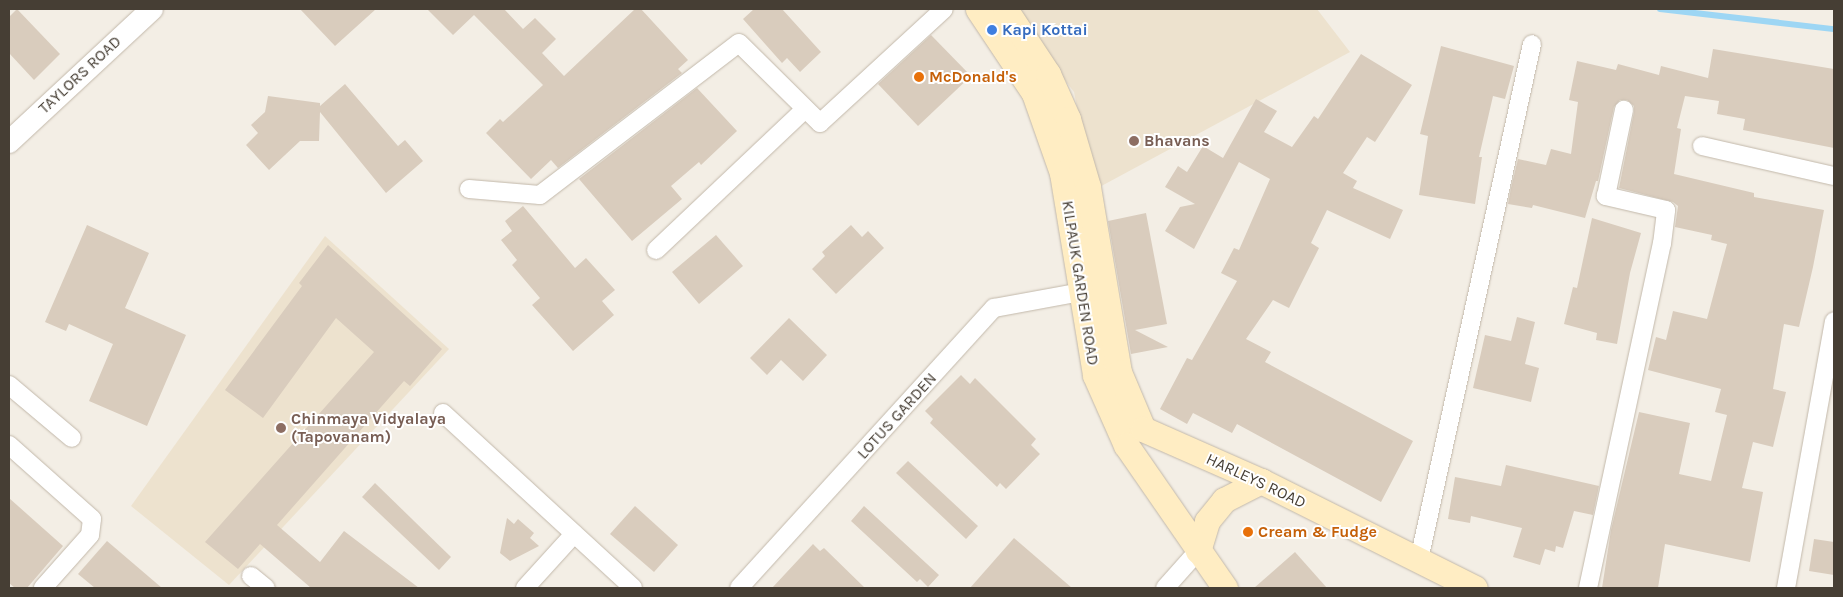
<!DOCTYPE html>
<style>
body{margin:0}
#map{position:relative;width:1843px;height:597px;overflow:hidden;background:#f3eee5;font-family:Karla,sans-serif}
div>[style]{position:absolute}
.education>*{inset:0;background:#ede2ce}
.stream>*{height:6px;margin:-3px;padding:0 3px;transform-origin:3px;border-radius:3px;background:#9dd6f4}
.building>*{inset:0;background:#d9ccbd}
.roads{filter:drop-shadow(0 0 1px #c2b8aa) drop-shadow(0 0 1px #c2b8aa)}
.minor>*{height:18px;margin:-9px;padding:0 9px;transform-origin:9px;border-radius:9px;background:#fff}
.tertiary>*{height:22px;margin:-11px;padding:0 11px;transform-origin:11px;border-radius:11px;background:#fff}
.secondary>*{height:25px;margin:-12.5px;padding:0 12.5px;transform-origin:12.5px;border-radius:12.5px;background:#ffedc3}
.dots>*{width:14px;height:14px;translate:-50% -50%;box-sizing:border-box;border:2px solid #fff;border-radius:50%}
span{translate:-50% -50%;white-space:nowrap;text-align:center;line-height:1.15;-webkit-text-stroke:4px #fff;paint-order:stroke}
.shop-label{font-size:16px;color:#366cbe;font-weight:700}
.left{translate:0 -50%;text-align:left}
.street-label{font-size:16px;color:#463e34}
.food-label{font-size:16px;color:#c56008;font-weight:700}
.education-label{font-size:16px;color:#785e54;font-weight:700}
.frame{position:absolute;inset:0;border:10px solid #463e34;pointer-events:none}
</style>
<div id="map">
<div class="education">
<i style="clip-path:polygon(1011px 9px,1317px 9px,1350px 52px,1094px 190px,1074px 92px)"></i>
<i style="clip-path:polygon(325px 236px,449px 349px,229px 585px,131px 506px)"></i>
</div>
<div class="stream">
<i style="left:1660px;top:9px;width:175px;rotate:6.6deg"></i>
</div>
<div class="building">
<i style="clip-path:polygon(17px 9px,60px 54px,34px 80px,9px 53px,9px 17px)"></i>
<i style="clip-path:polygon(300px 9px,376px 9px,335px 46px)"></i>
<i style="clip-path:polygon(427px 9px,504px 9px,523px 29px,535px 18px,556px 39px,542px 53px,564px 76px,635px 9px,641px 9px,688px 60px,678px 69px,682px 73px,558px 168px,551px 160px,531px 179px,486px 133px,500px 119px,503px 122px,543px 85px,474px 15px,453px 35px)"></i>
<i style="clip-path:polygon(754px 9px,782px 9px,821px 52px,800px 72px,787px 58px,782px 63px,743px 19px)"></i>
<i style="clip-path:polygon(931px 35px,971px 76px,918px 126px,878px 84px)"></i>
<i style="clip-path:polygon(1441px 46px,1514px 66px,1505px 99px,1493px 96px,1479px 157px,1482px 157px,1475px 204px,1419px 195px,1428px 136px,1420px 134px)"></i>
<i style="clip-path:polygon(1713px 49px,1834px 69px,1834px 148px,1743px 130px,1745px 119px,1717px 114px,1719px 101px,1685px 96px,1677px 128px,1681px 129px,1674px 174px,1754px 193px,1754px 197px,1824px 210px,1813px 267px,1799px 327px,1784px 324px,1773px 389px,1786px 392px,1773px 447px,1753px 442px,1742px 488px,1763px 492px,1750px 562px,1665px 544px,1658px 588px,1602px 588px,1611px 530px,1639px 412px,1690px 423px,1679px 474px,1711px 481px,1727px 415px,1715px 412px,1721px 389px,1648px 370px,1656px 337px,1666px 340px,1673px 311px,1707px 319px,1727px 244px,1711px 240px,1712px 235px,1675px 227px,1678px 206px,1673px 202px,1619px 188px,1634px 112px,1634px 106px,1627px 100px,1620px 100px,1614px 107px,1598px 181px,1596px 181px,1585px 218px,1533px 205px,1532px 208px,1508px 204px,1511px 188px,1518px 159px,1546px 165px,1551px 149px,1571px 154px,1578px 102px,1569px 100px,1577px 61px,1616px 70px,1618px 64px,1659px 75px,1661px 66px,1708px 78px)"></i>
<i style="clip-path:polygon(1361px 54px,1412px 85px,1375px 142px,1367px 137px,1343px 173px,1357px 181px,1353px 188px,1403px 210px,1390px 239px,1327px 210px,1311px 243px,1319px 248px,1289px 308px,1273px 300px,1246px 339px,1271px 352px,1265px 362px,1413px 441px,1381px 502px,1237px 424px,1232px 433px,1193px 413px,1187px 424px,1160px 409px,1187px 358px,1192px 360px,1237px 281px,1221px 273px,1234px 248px,1239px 250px,1270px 179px,1239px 162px,1194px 249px,1165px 231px,1180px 207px,1195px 204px,1165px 187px,1178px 166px,1187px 172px,1203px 146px,1223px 158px,1256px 99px,1277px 111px,1264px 132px,1292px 147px,1314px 116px,1318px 119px)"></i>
<i style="clip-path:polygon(345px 84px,398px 146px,405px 140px,423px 161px,386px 193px,320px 112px,319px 141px,300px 141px,269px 170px,246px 145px,258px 133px,251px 125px,265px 112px,268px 96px,320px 103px,320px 106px)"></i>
<i style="clip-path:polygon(697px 88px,737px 131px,701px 165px,699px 162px,671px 186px,682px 199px,632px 241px,579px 179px)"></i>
<i style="clip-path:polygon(523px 206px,575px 268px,586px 258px,615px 290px,602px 301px,614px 315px,573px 351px,532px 305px,540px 298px,512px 265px,517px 260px,501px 240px,512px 231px,505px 221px)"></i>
<i style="clip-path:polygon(1146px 213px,1167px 324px,1135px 330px,1168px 347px,1131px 354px,1108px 221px)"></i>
<i style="clip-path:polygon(1592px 218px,1641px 233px,1630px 273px,1617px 344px,1596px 340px,1597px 333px,1564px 324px,1573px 287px,1577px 288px)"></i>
<i style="clip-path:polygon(87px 225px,149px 253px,125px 308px,186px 335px,147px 426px,89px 401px,113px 344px,69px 324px,66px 331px,45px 322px)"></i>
<i style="clip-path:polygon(851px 225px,862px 237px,868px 231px,884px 248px,836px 294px,812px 269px,825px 256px,822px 252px)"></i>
<i style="clip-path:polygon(716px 235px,743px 266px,699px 304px,672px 272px)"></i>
<i style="clip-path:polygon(328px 245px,442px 349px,410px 386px,404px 381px,277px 525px,320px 562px,344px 531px,419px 588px,311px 588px,260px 544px,238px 569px,205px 542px,374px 352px,336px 318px,263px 418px,225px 390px,302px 286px,299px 283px)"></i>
<i style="clip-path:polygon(1517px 317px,1535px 322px,1525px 364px,1539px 368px,1531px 402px,1473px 388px,1485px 335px,1511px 341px)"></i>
<i style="clip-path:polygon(789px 318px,827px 355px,803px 381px,781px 360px,767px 375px,750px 358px)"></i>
<i style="clip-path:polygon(961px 375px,970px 384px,975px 378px,1036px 439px,1031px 445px,1040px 454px,1006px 489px,1000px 483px,997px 487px,930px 423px,933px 419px,925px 411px)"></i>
<i style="clip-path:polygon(908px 461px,978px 526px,966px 539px,896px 473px)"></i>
<i style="clip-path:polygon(1506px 465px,1599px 486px,1593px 515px,1574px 511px,1563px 548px,1556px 546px,1555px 552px,1545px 549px,1540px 565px,1513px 557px,1522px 528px,1471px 516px,1470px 523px,1448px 519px,1455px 477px,1501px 486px)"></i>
<i style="clip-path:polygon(375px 483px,451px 557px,439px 570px,362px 497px)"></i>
<i style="clip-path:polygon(9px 498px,63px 546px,27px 588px,15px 588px,9px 583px)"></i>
<i style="clip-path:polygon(635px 506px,678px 545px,654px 572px,610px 534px)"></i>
<i style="clip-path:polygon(864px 506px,939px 575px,928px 587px,920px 579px,917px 582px,851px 521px)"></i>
<i style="clip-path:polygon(507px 518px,514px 524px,518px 519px,534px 533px,530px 538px,539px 546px,510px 561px,500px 553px)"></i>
<i style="clip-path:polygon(1014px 538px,1072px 588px,970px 588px)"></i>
<i style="clip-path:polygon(1814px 539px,1834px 542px,1834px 575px,1809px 571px)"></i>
<i style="clip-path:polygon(107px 541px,162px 588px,95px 588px,78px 574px)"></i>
<i style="clip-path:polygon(813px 544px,820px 551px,824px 548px,865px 588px,772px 588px)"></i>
<i style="clip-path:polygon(1295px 552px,1327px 588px,1254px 588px)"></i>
</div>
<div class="roads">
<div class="minor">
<i style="left:1702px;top:146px;width:135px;rotate:12.8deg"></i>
<i style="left:469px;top:189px;width:71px;rotate:4.8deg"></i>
<i style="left:540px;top:195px;width:250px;rotate:-37.4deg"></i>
<i style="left:739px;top:43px;width:114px;rotate:44.6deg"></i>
<i style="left:820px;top:123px;width:168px;rotate:-42.6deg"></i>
<i style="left:656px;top:250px;width:205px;rotate:-43.4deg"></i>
<i style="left:9px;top:385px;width:82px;rotate:40.1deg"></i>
<i style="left:443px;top:413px;width:258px;rotate:42.6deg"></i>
<i style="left:9px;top:445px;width:111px;rotate:41.7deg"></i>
<i style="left:92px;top:519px;width:16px;rotate:97deg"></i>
<i style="left:90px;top:535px;width:71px;rotate:131.6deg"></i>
<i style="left:1419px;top:560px;width:528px;rotate:-77.65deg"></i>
<i style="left:251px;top:576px;width:19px;rotate:39deg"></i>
<i style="left:525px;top:588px;width:73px;rotate:-47.8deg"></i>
<i style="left:739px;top:588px;width:379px;rotate:-47.7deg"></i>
<i style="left:994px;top:308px;width:88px;rotate:-10.4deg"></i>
<i style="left:1165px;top:588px;width:50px;rotate:-48.3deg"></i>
<i style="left:1588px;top:588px;width:352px;rotate:-77.9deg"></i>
<i style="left:1662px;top:244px;width:34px;rotate:-83deg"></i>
<i style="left:1666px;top:210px;width:62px;rotate:-166.9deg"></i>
<i style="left:1606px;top:196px;width:88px;rotate:-78.2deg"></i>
<i style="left:1786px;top:588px;width:271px;rotate:-79.8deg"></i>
</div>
<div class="tertiary">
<i style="left:9px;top:142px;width:195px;rotate:-42.9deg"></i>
</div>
<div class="secondary">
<i style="left:978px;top:9px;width:101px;rotate:56.3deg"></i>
<i style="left:1034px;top:93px;width:85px;rotate:70.7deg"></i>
<i style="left:1062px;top:173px;width:205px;rotate:80.7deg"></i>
<i style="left:1095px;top:375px;width:77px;rotate:66.1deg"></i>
<i style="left:1126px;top:445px;width:174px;rotate:55.3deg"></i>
<i style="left:1005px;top:9px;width:78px;rotate:56.5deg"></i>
<i style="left:1048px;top:74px;width:49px;rotate:66deg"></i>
<i style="left:1068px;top:119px;width:71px;rotate:73.6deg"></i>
<i style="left:1088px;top:187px;width:188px;rotate:80.5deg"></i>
<i style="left:1119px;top:372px;width:62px;rotate:67.2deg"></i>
<i style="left:1143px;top:429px;width:129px;rotate:23.8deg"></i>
<i style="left:1261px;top:481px;width:239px;rotate:26.6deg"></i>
<i style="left:1198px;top:551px;width:31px;rotate:-73deg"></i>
<i style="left:1207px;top:521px;width:27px;rotate:-51deg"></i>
<i style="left:1224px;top:500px;width:42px;rotate:-27.2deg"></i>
</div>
</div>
<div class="dots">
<i style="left:992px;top:30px;background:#3f7fe0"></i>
<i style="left:919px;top:77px;background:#e8710a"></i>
<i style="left:1134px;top:141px;background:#8d6e63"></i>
<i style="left:281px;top:428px;background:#8d6e63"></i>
<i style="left:1248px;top:532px;background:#e8710a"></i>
</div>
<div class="shop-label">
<span class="left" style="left:1002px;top:30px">Kapi Kottai</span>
</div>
<div class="street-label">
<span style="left:80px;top:75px;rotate:-43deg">TAYLORS ROAD</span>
<span style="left:1080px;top:283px;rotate:81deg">KILPAUK GARDEN ROAD</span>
<span style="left:897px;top:416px;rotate:-48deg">LOTUS GARDEN</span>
<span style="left:1256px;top:481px;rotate:25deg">HARLEYS ROAD</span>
</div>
<div class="food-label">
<span class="left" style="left:929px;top:77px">McDonald's</span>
<span class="left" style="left:1258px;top:532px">Cream &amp; Fudge</span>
</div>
<div class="education-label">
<span class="left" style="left:1144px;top:141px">Bhavans</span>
<span class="left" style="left:291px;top:428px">Chinmaya Vidyalaya<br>(Tapovanam)</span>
</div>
<div class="frame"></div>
</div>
